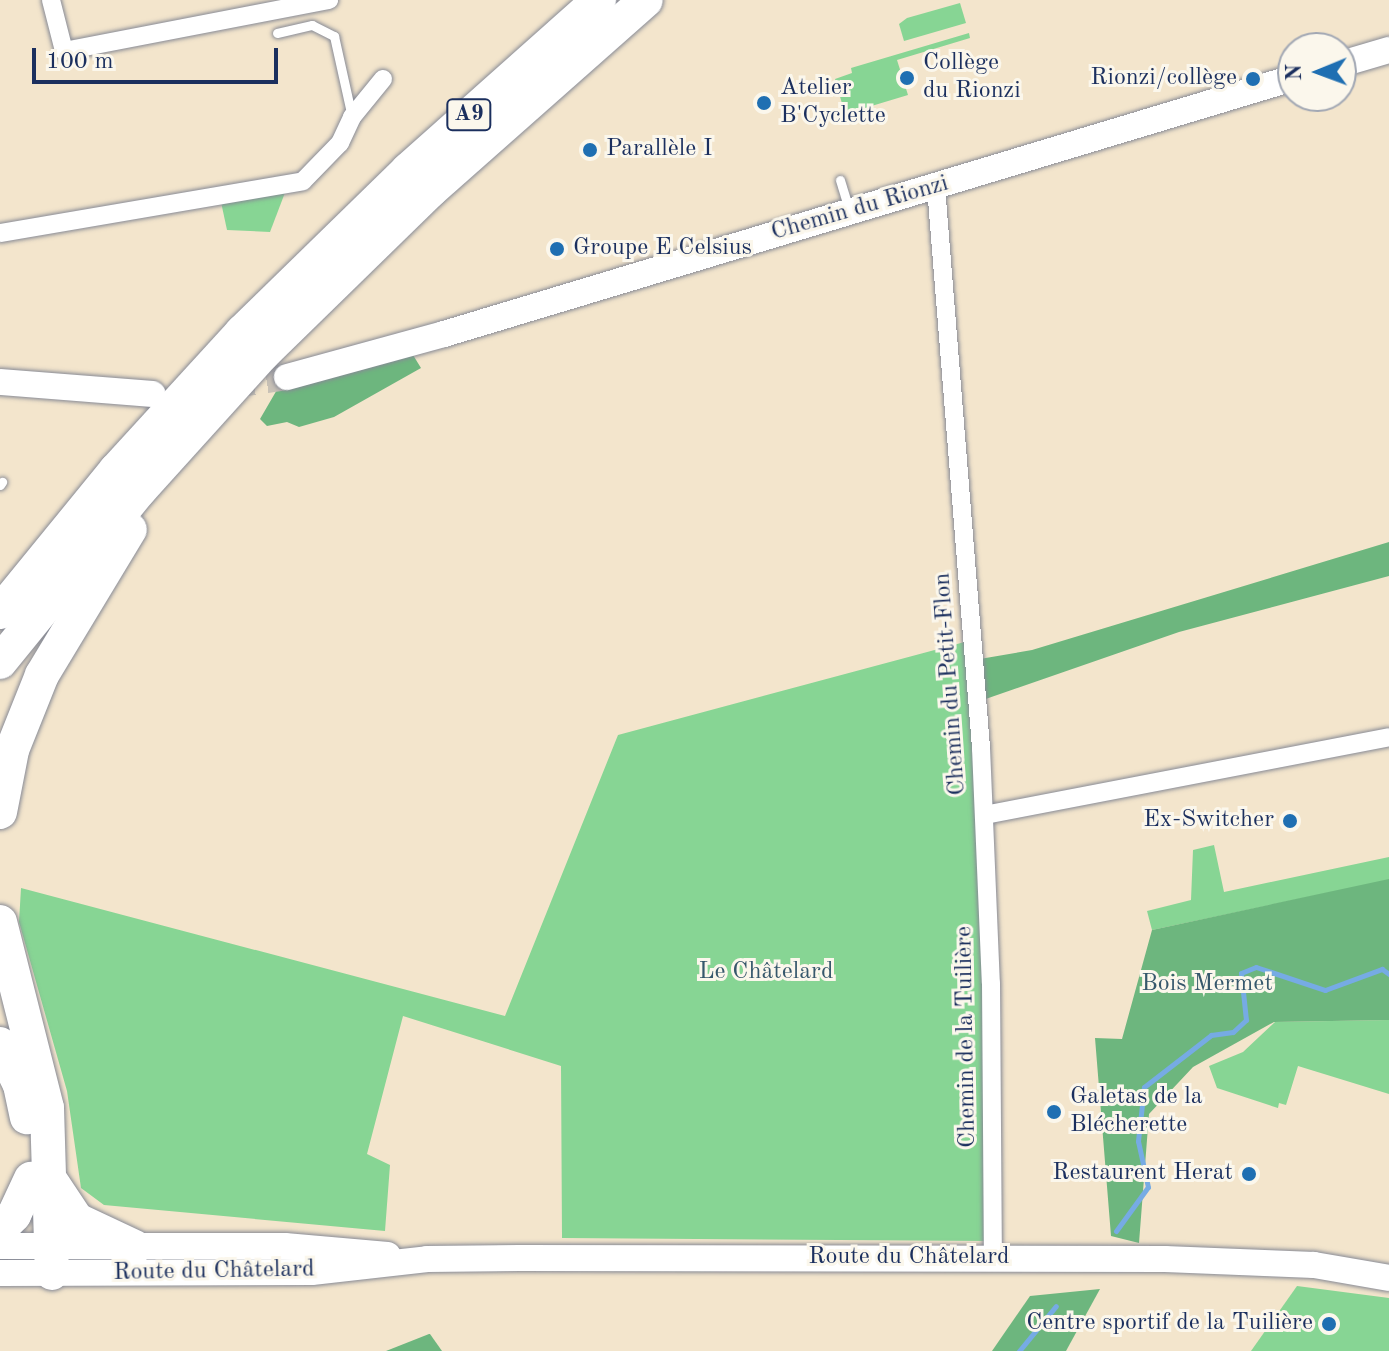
<!DOCTYPE html>
<meta charset="utf-8">
<style>
body{margin:0}
#map{position:relative;width:1389px;height:1351px;overflow:hidden;background:#f3e5cc;font-family:"Old Standard TT",serif}
div>[style]{position:absolute}
.green>*{inset:0;background:#87d594}
.forest>*{inset:0;background:#6db67e}
.stream>*{height:5px;margin:-2.5px;padding:0 2.5px;transform-origin:2.5px;border-radius:2.5px;background:#76abe4}
.secondary-tunnel>*{height:26px;margin-top:-13px;transform-origin:0;background:repeating-linear-gradient(90deg,#c8c1b6 0 26px,transparent 0 39px)}
.roads{filter:drop-shadow(0 0 2px #878a95) drop-shadow(0 0 2px #878a95)}
.lane>*{height:9px;margin:-4.5px;padding:0 4.5px;transform-origin:4.5px;border-radius:4.5px;background:#fff}
.street>*{height:18px;margin:-9px;padding:0 9px;transform-origin:9px;border-radius:9px;background:#fff}
.secondary>*{height:26px;margin:-13px;padding:0 13px;transform-origin:13px;border-radius:13px;background:#fff}
.highway>*{height:34px;margin:-17px;padding:0 17px;transform-origin:17px;border-radius:17px;background:#fff}
.dots>*{width:22px;height:22px;translate:-50% -50%;box-sizing:border-box;border:4px solid #fbf7ec;border-radius:50%}
span{translate:-50% -50%;white-space:nowrap;text-align:center;line-height:1.15;-webkit-text-stroke:6px #fbf7ec;paint-order:stroke}
.shield-label span{padding:2px 6px;background:#fbf7ec;border:2px solid;border-radius:6px;-webkit-text-stroke-width:0}
.shield-label{font-size:22px;color:#1b2f5e;font-weight:700}
.poi-label{font-size:24px;color:#1b2f5e}
.left{translate:0 -50%;text-align:left}
.right{translate:-100% -50%;text-align:right}
.street-label{font-size:24px;color:#1b2f5e}
.park-label{font-size:24px;color:#36586c}
.north{position:absolute;left:1277px;top:32px;width:80px;height:80px;box-sizing:border-box;background:#fbf7ec;border:2px solid #a1a7b3;border-radius:50%;rotate:269deg;font-size:22px;font-weight:700;line-height:32px;text-align:center;color:#1b2f5e}
.north::after{content:'';display:block;margin:auto;width:28px;height:36px;background:#1f6fb2;clip-path:polygon(50% 0,100% 100%,50% 72%,0 100%)}
.scale{position:absolute;left:32px;top:48px;width:246px;height:36px;box-sizing:border-box;border:4px solid #1b2f5e;border-top:0;padding-left:10px;font-size:24px;line-height:28px;white-space:nowrap;color:#1b2f5e;-webkit-text-stroke:6px #fbf7ec;paint-order:stroke}
</style>
<div id="map">
<div class="green">
<i style="clip-path:polygon(960px 3px,966px 23px,904px 41px,899px 24px,907px 18px)"></i>
<i style="clip-path:polygon(969px 33px,970px 38px,897px 60px,908px 95px,845px 114px,835px 79px,852px 73px,851px 68px)"></i>
<i style="clip-path:polygon(286px 190px,270px 232px,227px 230px,221px 202px)"></i>
<i style="clip-path:polygon(972px 640px,993px 1241px,562px 1238px,561px 1066px,403px 1016px,367px 1154px,390px 1165px,385px 1231px,104px 1205px,81px 1188px,67px 1091px,19px 922px,21px 888px,505px 1016px,618px 735px)"></i>
<i style="clip-path:polygon(1214px 845px,1224px 892px,1389px 857px,1389px 880px,1152px 930px,1147px 911px,1191px 900px,1193px 850px)"></i>
<i style="clip-path:polygon(1389px 1020px,1389px 1094px,1298px 1066px,1286px 1105px,1279px 1103px,1278px 1108px,1217px 1088px,1209px 1066px,1243px 1052px,1275px 1022px)"></i>
<i style="clip-path:polygon(1297px 1286px,1389px 1298px,1389px 1351px,1251px 1351px)"></i>
</div>
<div class="forest">
<i style="clip-path:polygon(413px 355px,421px 368px,334px 417px,299px 427px,287px 422px,267px 426px,260px 419px,278px 388px)"></i>
<i style="clip-path:polygon(1389px 542px,1389px 576px,1179px 632px,977px 702px,974px 660px,1032px 650px)"></i>
<i style="clip-path:polygon(1389px 879px,1389px 1020px,1274px 1022px,1193px 1067px,1149px 1114px,1139px 1243px,1111px 1236px,1095px 1038px,1122px 1039px,1152px 930px)"></i>
<i style="clip-path:polygon(1100px 1289px,1066px 1351px,992px 1351px,1030px 1296px)"></i>
<i style="clip-path:polygon(430px 1334px,442px 1351px,386px 1351px,429px 1334px)"></i>
</div>
<div class="stream">
<i style="left:1116px;top:1231px;width:54px;rotate:-54deg"></i>
<i style="left:1148px;top:1187px;width:47px;rotate:-102.3deg"></i>
<i style="left:1138px;top:1141px;width:54px;rotate:-83.7deg"></i>
<i style="left:1144px;top:1087px;width:85px;rotate:-37.8deg"></i>
<i style="left:1211px;top:1035px;width:22px;rotate:-8deg"></i>
<i style="left:1233px;top:1032px;width:18px;rotate:-43deg"></i>
<i style="left:1246px;top:1020px;width:47px;rotate:-96.1deg"></i>
<i style="left:1241px;top:973px;width:16px;rotate:-22deg"></i>
<i style="left:1256px;top:967px;width:73px;rotate:18.4deg"></i>
<i style="left:1325px;top:990px;width:61px;rotate:-20.2deg"></i>
<i style="left:1382px;top:969px;width:9px;rotate:36deg"></i>
<i style="left:1019px;top:1351px;width:58px;rotate:-50.6deg"></i>
</div>
<div class="secondary-tunnel">
<i style="left:228px;top:386px;width:60px;rotate:-8.7deg"></i>
</div>
<div class="roads">
<div class="lane">
<i style="left:277px;top:33px;width:36px;rotate:-13deg"></i>
<i style="left:312px;top:25px;width:25px;rotate:27deg"></i>
<i style="left:334px;top:36px;width:83px;rotate:77.5deg"></i>
<i style="left:840px;top:180px;width:30px;rotate:73deg"></i>
<i style="left:0;top:485px;width:4px;rotate:-56deg"></i>
</div>
<div class="street">
<i style="left:51px;top:0;width:53px;rotate:75.7deg"></i>
<i style="left:64px;top:51px;width:270px;rotate:-10.9deg"></i>
<i style="left:936px;top:187px;width:563px;rotate:85.41deg"></i>
<i style="left:981px;top:748px;width:235px;rotate:87.6deg"></i>
<i style="left:991px;top:983px;width:275px;rotate:89.6deg"></i>
<i style="left:0;top:233px;width:307px;rotate:-9.7deg"></i>
<i style="left:303px;top:181px;width:53px;rotate:-45.8deg"></i>
<i style="left:340px;top:143px;width:29px;rotate:-65deg"></i>
<i style="left:352px;top:117px;width:49px;rotate:-50.8deg"></i>
<i style="left:985px;top:815px;width:411px;rotate:-10.9deg"></i>
</div>
<div class="secondary">
<i style="left:1341px;top:64px;width:50px;rotate:-16.3deg"></i>
<i style="left:287px;top:377px;width:163px;rotate:-15.3deg"></i>
<i style="left:444px;top:334px;width:887px;rotate:-16.78deg"></i>
<i style="left:0;top:382px;width:153px;rotate:4.5deg"></i>
<i style="left:0;top:1246px;width:285px"></i>
<i style="left:285px;top:1246px;width:103px;rotate:5deg"></i>
<i style="left:0;top:1273px;width:312px;rotate:-0.2deg"></i>
<i style="left:312px;top:1272px;width:116px;rotate:-6.4deg"></i>
<i style="left:427px;top:1259px;width:92px;rotate:-0.6deg"></i>
<i style="left:519px;top:1258px;width:646px;rotate:0.09deg"></i>
<i style="left:1165px;top:1259px;width:149px;rotate:2.3deg"></i>
<i style="left:1314px;top:1265px;width:76px;rotate:9.8deg"></i>
</div>
<div class="highway">
<i style="left:0;top:612px;width:183px;rotate:-50.8deg"></i>
<i style="left:116px;top:470px;width:187px;rotate:-47.6deg"></i>
<i style="left:242px;top:332px;width:232px;rotate:-44.3deg"></i>
<i style="left:408px;top:170px;width:256px;rotate:-41.7deg"></i>
<i style="left:0;top:662px;width:222px;rotate:-50.9deg"></i>
<i style="left:140px;top:490px;width:185px;rotate:-47.9deg"></i>
<i style="left:264px;top:353px;width:232px;rotate:-44.3deg"></i>
<i style="left:430px;top:191px;width:288px;rotate:-41.5deg"></i>
<i style="left:0;top:812px;width:63px;rotate:-79deg"></i>
<i style="left:12px;top:750px;width:81px;rotate:-68.2deg"></i>
<i style="left:42px;top:675px;width:170px;rotate:-58.9deg"></i>
<i style="left:0;top:922px;width:192px;rotate:75.8deg"></i>
<i style="left:47px;top:1108px;width:165px;rotate:88.3deg"></i>
<i style="left:0;top:1044px;width:46px;rotate:64deg"></i>
<i style="left:20px;top:1085px;width:33px;rotate:78deg"></i>
<i style="left:51px;top:1181px;width:47px;rotate:56.3deg"></i>
<i style="left:77px;top:1220px;width:64px;rotate:25deg"></i>
<i style="left:0;top:1229px;width:20px;rotate:-45deg"></i>
<i style="left:14px;top:1215px;width:40px;rotate:-65deg"></i>
</div>
</div>
<div class="dots">
<i style="left:907px;top:78px;background:#1f6fb2"></i>
<i style="left:1253px;top:79px;background:#1f6fb2"></i>
<i style="left:764px;top:103px;background:#1f6fb2"></i>
<i style="left:590px;top:150px;background:#1f6fb2"></i>
<i style="left:557px;top:249px;background:#1f6fb2"></i>
<i style="left:1290px;top:821px;background:#1f6fb2"></i>
<i style="left:1054px;top:1112px;background:#1f6fb2"></i>
<i style="left:1249px;top:1174px;background:#1f6fb2"></i>
<i style="left:1329px;top:1324px;background:#1f6fb2"></i>
</div>
<div class="shield-label">
<span style="left:469px;top:115px">A9</span>
</div>
<div class="poi-label">
<span class="left" style="left:923px;top:78px">Collège<br>du Rionzi</span>
<span class="right" style="left:1237px;top:79px">Rionzi/collège</span>
<span class="left" style="left:780px;top:103px">Atelier<br>B'Cyclette</span>
<span class="left" style="left:606px;top:150px">Parallèle I</span>
<span class="left" style="left:573px;top:249px">Groupe E Celsius</span>
<span class="right" style="left:1274px;top:821px">Ex-Switcher</span>
<span class="left" style="left:1070px;top:1112px">Galetas de la<br>Blécherette</span>
<span class="right" style="left:1233px;top:1174px">Restaurent Herat</span>
<span class="right" style="left:1313px;top:1324px">Centre sportif de la Tuilière</span>
</div>
<div class="street-label">
<span style="left:860px;top:209px;rotate:-16deg">Chemin du Rionzi</span>
<span style="left:951px;top:684px;rotate:-94deg">Chemin du Petit-Flon</span>
<span style="left:967px;top:1037px;rotate:-91deg">Chemin de la Tuilière</span>
<span style="left:909px;top:1258px">Route du Châtelard</span>
<span style="left:214px;top:1272px;rotate:-1deg">Route du Châtelard</span>
</div>
<div class="park-label">
<span style="left:766px;top:973px">Le Châtelard</span>
<span style="left:1207px;top:985px">Bois Mermet</span>
</div>
<div class="north">N</div>
<div class="scale">100 m</div>
</div>
